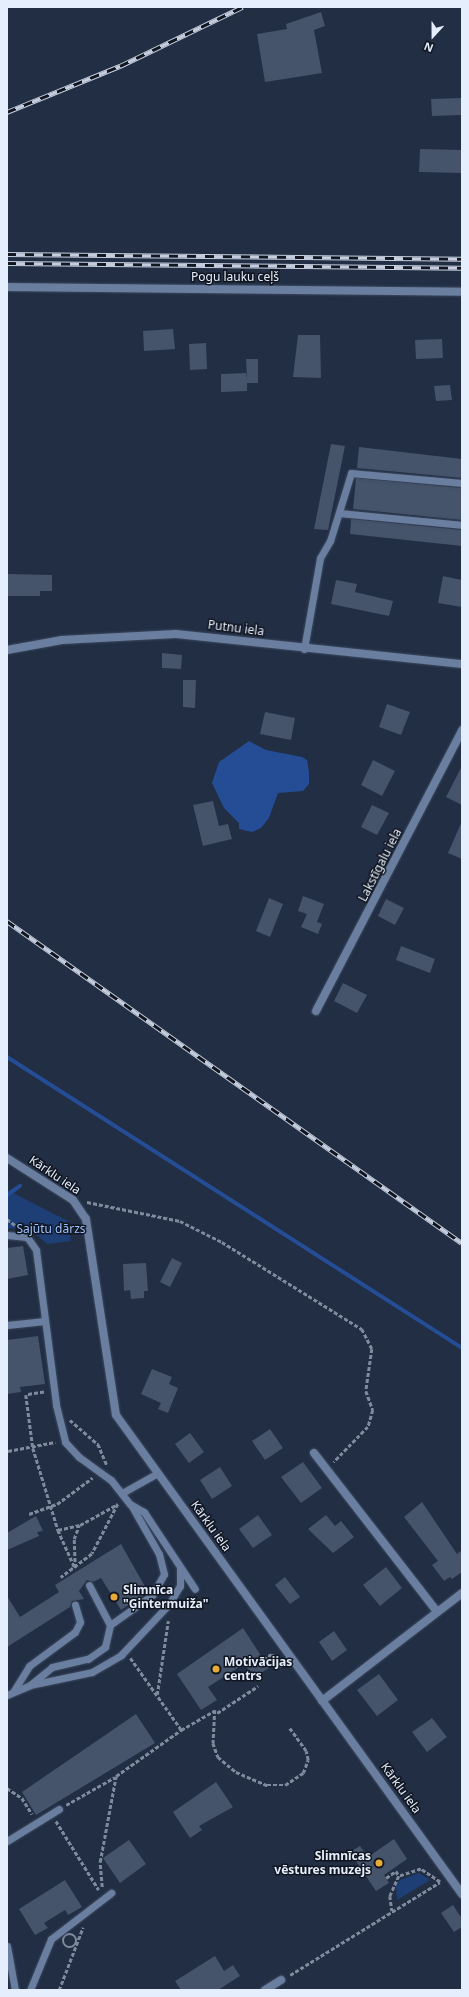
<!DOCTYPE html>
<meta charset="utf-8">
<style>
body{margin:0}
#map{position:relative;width:469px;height:1997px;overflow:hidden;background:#212e44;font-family:"Noto Sans",sans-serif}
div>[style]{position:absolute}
.green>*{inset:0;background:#1e3e76}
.water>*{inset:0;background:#244d95}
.stream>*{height:4px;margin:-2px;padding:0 2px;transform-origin:2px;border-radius:2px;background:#244d95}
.building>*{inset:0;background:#45536b}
.path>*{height:2.5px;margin-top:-1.25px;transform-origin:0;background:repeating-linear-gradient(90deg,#7f8a9d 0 4px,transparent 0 6px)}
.path>.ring{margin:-1.25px;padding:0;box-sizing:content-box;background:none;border:2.5px solid #7f8a9d;border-radius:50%}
.roads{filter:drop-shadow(0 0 1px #3c495e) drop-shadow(0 0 1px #3c495e)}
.service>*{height:7px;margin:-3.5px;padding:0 3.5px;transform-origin:3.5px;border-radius:3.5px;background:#6a7ea0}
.minor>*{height:8px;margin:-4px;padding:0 4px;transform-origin:4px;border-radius:4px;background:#6a7ea0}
.rail>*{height:4.5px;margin-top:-2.25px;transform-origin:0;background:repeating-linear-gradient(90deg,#111620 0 9px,#c5cede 0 18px);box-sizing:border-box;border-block:1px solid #c5cede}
.dots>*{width:11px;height:11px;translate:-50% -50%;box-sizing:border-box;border:2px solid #111620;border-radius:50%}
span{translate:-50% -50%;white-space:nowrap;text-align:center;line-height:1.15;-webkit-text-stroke:3px #111620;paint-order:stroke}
.street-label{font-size:12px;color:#e5eefd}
.park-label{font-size:12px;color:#9cc0fc}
.poi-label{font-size:12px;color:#e5eefd;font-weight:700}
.left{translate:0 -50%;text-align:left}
.right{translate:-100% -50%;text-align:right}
.frame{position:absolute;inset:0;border:8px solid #e5eefd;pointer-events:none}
.north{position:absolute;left:413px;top:16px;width:40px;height:40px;-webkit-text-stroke:3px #111620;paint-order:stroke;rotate:201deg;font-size:11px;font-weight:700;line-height:16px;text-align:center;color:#e5eefd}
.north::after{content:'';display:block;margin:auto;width:14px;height:18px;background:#e5eefd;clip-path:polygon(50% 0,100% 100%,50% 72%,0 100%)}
</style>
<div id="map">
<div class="green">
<i style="clip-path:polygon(7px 1190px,68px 1221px,71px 1241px,47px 1244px,28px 1227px,7px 1229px)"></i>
<i style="clip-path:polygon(419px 1873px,430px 1880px,397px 1900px,396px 1886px,400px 1880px)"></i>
</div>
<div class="water">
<i style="clip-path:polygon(249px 741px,266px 750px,302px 757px,307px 760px,309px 772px,309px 784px,303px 791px,278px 793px,269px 818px,261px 828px,252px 832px,239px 829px,239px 823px,224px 808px,212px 783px,219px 762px)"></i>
</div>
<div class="stream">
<i style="left:7px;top:1057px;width:540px;rotate:32.6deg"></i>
<i style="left:7px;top:1195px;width:16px;rotate:-35deg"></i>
</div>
<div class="building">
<i style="clip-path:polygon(321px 12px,325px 26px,314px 30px,322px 73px,265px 82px,257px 34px,287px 29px,286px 24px)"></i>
<i style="clip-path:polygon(462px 98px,462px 115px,432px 116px,431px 99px)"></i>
<i style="clip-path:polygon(420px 149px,462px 150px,462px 173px,419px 172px)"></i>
<i style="clip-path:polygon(173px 329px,175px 349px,144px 351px,143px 331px)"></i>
<i style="clip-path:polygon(298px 335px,320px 335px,321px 378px,293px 377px)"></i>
<i style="clip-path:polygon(442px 339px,443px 358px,416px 359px,415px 340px)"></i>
<i style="clip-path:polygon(206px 343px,207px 369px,190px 370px,189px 344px)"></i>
<i style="clip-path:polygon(246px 359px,258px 359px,258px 383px,247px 383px,247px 391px,221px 392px,221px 374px,246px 373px,247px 378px)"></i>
<i style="clip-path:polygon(450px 385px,452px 400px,436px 401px,434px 386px)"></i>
<i style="clip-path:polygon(331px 444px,345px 446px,328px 530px,314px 529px)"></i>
<i style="clip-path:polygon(359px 447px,462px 459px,462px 478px,357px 468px)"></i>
<i style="clip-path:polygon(356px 478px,462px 488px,462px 520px,353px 509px)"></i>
<i style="clip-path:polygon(351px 519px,462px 530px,462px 546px,350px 534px)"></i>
<i style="clip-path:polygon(7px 574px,52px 575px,52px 591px,40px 591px,40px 596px,7px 596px)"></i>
<i style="clip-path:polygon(443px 576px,462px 580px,462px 607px,438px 603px)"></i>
<i style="clip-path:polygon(336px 580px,357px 584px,355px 592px,393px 601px,389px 616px,331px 604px)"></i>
<i style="clip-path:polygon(162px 653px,182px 655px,181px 669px,162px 668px)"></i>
<i style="clip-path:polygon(183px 680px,196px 680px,195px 708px,183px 707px)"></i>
<i style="clip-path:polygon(387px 704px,410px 712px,401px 735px,379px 727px)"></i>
<i style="clip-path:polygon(265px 712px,295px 718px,291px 740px,260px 734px)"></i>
<i style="clip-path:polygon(373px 760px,395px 771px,382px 796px,361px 785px)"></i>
<i style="clip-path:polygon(462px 766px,462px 805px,446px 797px)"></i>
<i style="clip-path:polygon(213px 801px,219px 826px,228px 824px,232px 839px,203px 846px,193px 805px)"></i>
<i style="clip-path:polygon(372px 805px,389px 813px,377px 835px,361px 827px)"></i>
<i style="clip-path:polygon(462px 821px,462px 859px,448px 853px)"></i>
<i style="clip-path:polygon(303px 896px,324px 904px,317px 922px,322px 924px,318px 934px,301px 927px,307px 914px,298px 911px)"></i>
<i style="clip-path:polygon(269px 898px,283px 904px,270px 937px,256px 931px)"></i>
<i style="clip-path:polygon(386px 899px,404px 908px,395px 925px,378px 916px)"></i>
<i style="clip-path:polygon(401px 946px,435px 959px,430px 973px,396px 960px)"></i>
<i style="clip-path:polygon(343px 983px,367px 995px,357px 1013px,334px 1001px)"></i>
<i style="clip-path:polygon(23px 1246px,28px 1275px,7px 1279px,7px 1248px)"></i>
<i style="clip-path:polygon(172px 1258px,182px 1263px,170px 1287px,160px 1282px)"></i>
<i style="clip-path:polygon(146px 1263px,148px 1291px,144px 1291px,144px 1298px,131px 1299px,130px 1290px,124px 1291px,123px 1264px)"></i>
<i style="clip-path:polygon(38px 1336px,45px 1384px,20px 1387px,21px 1392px,7px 1394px,7px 1340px)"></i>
<i style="clip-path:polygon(152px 1369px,172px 1377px,169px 1384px,178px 1388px,168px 1413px,158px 1409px,161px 1403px,141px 1394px)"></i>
<i style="clip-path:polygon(270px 1429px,283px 1448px,265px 1460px,252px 1441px)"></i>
<i style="clip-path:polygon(190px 1433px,204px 1452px,189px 1463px,175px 1444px)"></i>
<i style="clip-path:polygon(303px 1462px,322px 1488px,301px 1503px,281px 1477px)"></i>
<i style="clip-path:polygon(220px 1467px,232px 1486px,212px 1499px,200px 1480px)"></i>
<i style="clip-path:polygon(422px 1502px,457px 1554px,462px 1550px,462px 1572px,452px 1579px,450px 1577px,444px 1581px,432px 1565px,438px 1561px,404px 1517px)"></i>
<i style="clip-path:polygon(258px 1515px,272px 1535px,253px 1548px,239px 1529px)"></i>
<i style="clip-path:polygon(326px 1515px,335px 1526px,341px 1521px,354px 1537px,333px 1553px,308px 1529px)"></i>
<i style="clip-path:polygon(36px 1516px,43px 1531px,37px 1532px,39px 1536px,7px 1550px,7px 1533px)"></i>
<i style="clip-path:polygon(121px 1544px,148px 1592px,121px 1610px,101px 1578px,93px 1582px,87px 1580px,79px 1591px,84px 1599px,72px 1601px,70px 1607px,7px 1647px,7px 1596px,20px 1617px,59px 1592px,55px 1585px)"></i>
<i style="clip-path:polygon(386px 1567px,402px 1588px,380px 1606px,363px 1585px)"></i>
<i style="clip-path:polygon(285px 1577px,300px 1597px,290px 1604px,275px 1585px)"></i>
<i style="clip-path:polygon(243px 1628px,269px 1668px,254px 1677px,244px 1664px,208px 1687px,217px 1700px,201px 1710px,177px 1674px)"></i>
<i style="clip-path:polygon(334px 1631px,347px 1650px,332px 1661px,319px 1642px)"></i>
<i style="clip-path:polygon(379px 1674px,398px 1700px,377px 1716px,357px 1690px)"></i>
<i style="clip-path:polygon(136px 1714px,155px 1743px,36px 1815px,22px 1792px)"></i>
<i style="clip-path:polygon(432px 1718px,447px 1737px,427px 1752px,412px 1732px)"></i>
<i style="clip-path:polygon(216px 1782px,233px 1807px,199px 1826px,202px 1830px,190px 1838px,173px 1812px)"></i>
<i style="clip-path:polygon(394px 1839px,407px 1859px,384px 1875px,389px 1883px,376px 1891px,350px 1852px,360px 1846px,368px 1857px)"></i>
<i style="clip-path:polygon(129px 1840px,146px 1864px,120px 1883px,103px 1858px)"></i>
<i style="clip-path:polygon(65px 1880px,82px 1907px,68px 1915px,65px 1910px,44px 1923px,48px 1928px,35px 1935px,19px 1909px)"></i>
<i style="clip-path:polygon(453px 1905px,462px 1919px,462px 1927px,454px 1932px,441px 1913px)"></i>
<i style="clip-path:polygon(215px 1956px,224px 1971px,233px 1965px,240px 1976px,218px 1990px,181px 1990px,175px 1981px)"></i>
</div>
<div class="path">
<i style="left:87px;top:1202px;width:95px;rotate:11.5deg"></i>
<i style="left:180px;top:1221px;width:47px;rotate:26.6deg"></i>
<i style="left:222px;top:1242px;width:165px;rotate:31.9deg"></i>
<i style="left:362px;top:1329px;width:22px;rotate:63deg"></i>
<i style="left:372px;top:1349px;width:42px;rotate:98.1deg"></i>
<i style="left:366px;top:1391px;width:20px;rotate:70deg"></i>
<i style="left:373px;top:1410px;width:18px;rotate:106deg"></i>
<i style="left:368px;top:1427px;width:49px;rotate:134.2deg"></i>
<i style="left:7px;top:1219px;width:10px;rotate:37deg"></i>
<i style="left:44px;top:1392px;width:18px;rotate:171deg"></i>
<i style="left:26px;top:1395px;width:53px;rotate:82.5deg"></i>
<i style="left:33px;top:1448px;width:86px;rotate:73deg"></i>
<i style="left:58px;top:1530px;width:23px;rotate:-13deg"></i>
<i style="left:80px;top:1525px;width:43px;rotate:-28.9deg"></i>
<i style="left:118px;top:1504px;width:56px;rotate:117.5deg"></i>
<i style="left:92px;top:1554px;width:39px;rotate:143deg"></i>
<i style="left:70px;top:1420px;width:37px;rotate:41deg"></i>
<i style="left:98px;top:1444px;width:23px;rotate:67deg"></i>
<i style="left:8px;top:1451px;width:48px;rotate:-10.8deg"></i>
<i style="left:29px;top:1514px;width:30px;rotate:-20deg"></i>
<i style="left:57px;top:1504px;width:44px;rotate:-36.6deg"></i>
<i style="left:58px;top:1530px;width:42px;rotate:65.9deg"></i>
<i style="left:75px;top:1568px;width:29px;rotate:-92deg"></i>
<i style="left:74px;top:1539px;width:15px;rotate:-70deg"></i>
<i style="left:263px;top:1659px;width:10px;rotate:-29deg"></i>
<i style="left:272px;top:1654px;width:18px;rotate:56deg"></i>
<i style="left:157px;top:1695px;width:75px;rotate:-81.5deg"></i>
<i style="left:217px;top:1713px;width:49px;rotate:-33.4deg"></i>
<i style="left:181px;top:1730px;width:39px;rotate:-30deg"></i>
<i style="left:215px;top:1710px;width:33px;rotate:93deg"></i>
<i style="left:213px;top:1743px;width:15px;rotate:70deg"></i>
<i style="left:218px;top:1757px;width:23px;rotate:40deg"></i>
<i style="left:236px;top:1772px;width:34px;rotate:23deg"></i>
<i style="left:267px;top:1785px;width:18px"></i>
<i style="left:285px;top:1785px;width:22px;rotate:-34deg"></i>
<i style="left:303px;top:1773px;width:14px;rotate:-69deg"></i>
<i style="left:308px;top:1760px;width:9px;rotate:-103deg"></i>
<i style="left:306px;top:1751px;width:29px;rotate:-126deg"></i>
<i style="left:7px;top:1788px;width:18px;rotate:34deg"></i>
<i style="left:22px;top:1798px;width:19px;rotate:58deg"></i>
<i style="left:66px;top:1805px;width:56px;rotate:-29.7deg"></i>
<i style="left:56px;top:1821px;width:81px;rotate:58.1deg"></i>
<i style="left:386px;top:1878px;width:12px;rotate:-35deg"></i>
<i style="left:396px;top:1871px;width:6px;rotate:59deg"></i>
<i style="left:102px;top:1887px;width:25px;rotate:-95deg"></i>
<i style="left:100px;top:1862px;width:87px;rotate:-79.5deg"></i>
<i style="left:116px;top:1776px;width:80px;rotate:-35.3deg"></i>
<i style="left:181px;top:1730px;width:88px;rotate:-125.3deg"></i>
<i class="ring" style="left:63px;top:1934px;width:11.5px;height:11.5px"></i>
<i style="left:290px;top:1975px;width:176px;rotate:-31.8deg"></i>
<i style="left:440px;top:1882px;width:23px;rotate:-146deg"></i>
<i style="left:421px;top:1869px;width:23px;rotate:162deg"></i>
<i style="left:399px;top:1876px;width:22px;rotate:114deg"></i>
<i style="left:390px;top:1896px;width:15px;rotate:82deg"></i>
<i style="left:59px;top:1990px;width:67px;rotate:-69.1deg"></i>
</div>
<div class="roads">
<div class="service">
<i style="left:340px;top:513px;width:123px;rotate:5.6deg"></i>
<i style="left:304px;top:649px;width:92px;rotate:-80deg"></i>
<i style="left:320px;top:558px;width:20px;rotate:-60deg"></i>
<i style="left:330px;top:541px;width:71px;rotate:-72.8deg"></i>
<i style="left:351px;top:473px;width:111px;rotate:5.1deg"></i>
<i style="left:7px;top:1235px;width:20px;rotate:6deg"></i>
<i style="left:27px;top:1237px;width:16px;rotate:55deg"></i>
<i style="left:36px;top:1250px;width:156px;rotate:82.6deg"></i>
<i style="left:56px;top:1405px;width:38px;rotate:76deg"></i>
<i style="left:65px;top:1442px;width:21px;rotate:47deg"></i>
<i style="left:79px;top:1457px;width:39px;rotate:36deg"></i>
<i style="left:111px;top:1480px;width:31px;rotate:52deg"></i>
<i style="left:130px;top:1504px;width:16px;rotate:30deg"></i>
<i style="left:144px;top:1512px;width:92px;rotate:56.5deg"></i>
<i style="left:7px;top:1325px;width:38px;rotate:-6deg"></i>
<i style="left:122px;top:1493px;width:41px;rotate:-29.1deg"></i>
<i style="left:110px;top:1625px;width:52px;rotate:-35.5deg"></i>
<i style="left:152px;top:1595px;width:24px;rotate:-60deg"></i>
<i style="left:164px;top:1574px;width:21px;rotate:-104deg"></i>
<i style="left:159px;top:1554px;width:56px;rotate:-119.7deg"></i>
<i style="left:30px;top:1685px;width:28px;rotate:-39deg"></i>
<i style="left:52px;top:1667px;width:37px;rotate:-13deg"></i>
<i style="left:88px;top:1659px;width:21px;rotate:-35deg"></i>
<i style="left:105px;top:1647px;width:23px;rotate:-77deg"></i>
<i style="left:110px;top:1625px;width:45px;rotate:-117.7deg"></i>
<i style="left:13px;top:1692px;width:31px;rotate:-58deg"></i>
<i style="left:29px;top:1666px;width:57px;rotate:-36.5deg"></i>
<i style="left:75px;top:1632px;width:11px;rotate:-63deg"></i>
<i style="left:80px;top:1622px;width:18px;rotate:-106deg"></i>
<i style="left:7px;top:1695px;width:25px;rotate:-23deg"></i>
<i style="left:30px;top:1685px;width:63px;rotate:-11.8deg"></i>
<i style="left:92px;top:1672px;width:34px;rotate:-30deg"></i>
<i style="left:121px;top:1655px;width:70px;rotate:-46.7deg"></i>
<i style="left:169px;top:1604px;width:21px;rotate:-59deg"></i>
<i style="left:180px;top:1586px;width:18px;rotate:-90deg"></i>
<i style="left:7px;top:1841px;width:61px;rotate:-31.6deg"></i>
<i style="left:7px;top:1946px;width:45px;rotate:79.7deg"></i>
<i style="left:30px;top:1990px;width:55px;rotate:-67.6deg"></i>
<i style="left:51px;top:1939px;width:76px;rotate:-37.5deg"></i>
</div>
<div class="minor">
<i style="left:7px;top:287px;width:455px;rotate:0.6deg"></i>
<i style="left:7px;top:650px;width:56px;rotate:-10.3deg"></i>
<i style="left:62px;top:640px;width:114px;rotate:-3deg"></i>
<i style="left:176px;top:634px;width:288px;rotate:6deg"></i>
<i style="left:316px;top:1011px;width:317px;rotate:-62.5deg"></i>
<i style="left:7px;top:1158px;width:78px;rotate:32.5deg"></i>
<i style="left:73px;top:1200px;width:23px;rotate:56deg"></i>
<i style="left:86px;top:1219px;width:198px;rotate:81.3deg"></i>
<i style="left:116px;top:1415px;width:591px;rotate:54.16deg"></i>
<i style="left:314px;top:1453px;width:199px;rotate:52.2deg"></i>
<i style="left:322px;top:1701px;width:177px;rotate:-37.6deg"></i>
<i style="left:265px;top:1990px;width:19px;rotate:-32deg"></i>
</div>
</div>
<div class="rail">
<i style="left:7px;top:112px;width:122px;rotate:-22.2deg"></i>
<i style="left:120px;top:66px;width:136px;rotate:-25.8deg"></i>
<i style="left:7px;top:254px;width:455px;rotate:0.6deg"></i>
<i style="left:7px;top:263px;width:455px;rotate:0.6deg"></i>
<i style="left:7px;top:921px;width:557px;rotate:35.29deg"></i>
</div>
<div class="dots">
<i style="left:114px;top:1597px;background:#e6ac36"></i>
<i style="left:216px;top:1669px;background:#e6ac36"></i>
<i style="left:379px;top:1863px;background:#e6ac36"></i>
</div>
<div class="street-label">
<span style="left:235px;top:277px">Pogu lauku ceļš</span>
<span style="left:236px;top:628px;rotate:7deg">Putnu iela</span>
<span style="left:380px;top:865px;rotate:-63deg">Lakstīgalu iela</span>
<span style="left:55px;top:1175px;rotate:34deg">Kārklu iela</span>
<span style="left:211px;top:1526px;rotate:54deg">Kārklu iela</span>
<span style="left:401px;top:1788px;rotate:54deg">Kārklu iela</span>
</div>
<div class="park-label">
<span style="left:51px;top:1229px">Sajūtu dārzs</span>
</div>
<div class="poi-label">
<span class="left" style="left:123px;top:1597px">Slimnīca<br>"Ģintermuiža"</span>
<span class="left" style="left:224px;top:1669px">Motivācijas<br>centrs</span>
<span class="right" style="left:371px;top:1863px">Slimnīcas<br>vēstures muzejs</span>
</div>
<div class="frame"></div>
<div class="north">N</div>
</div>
